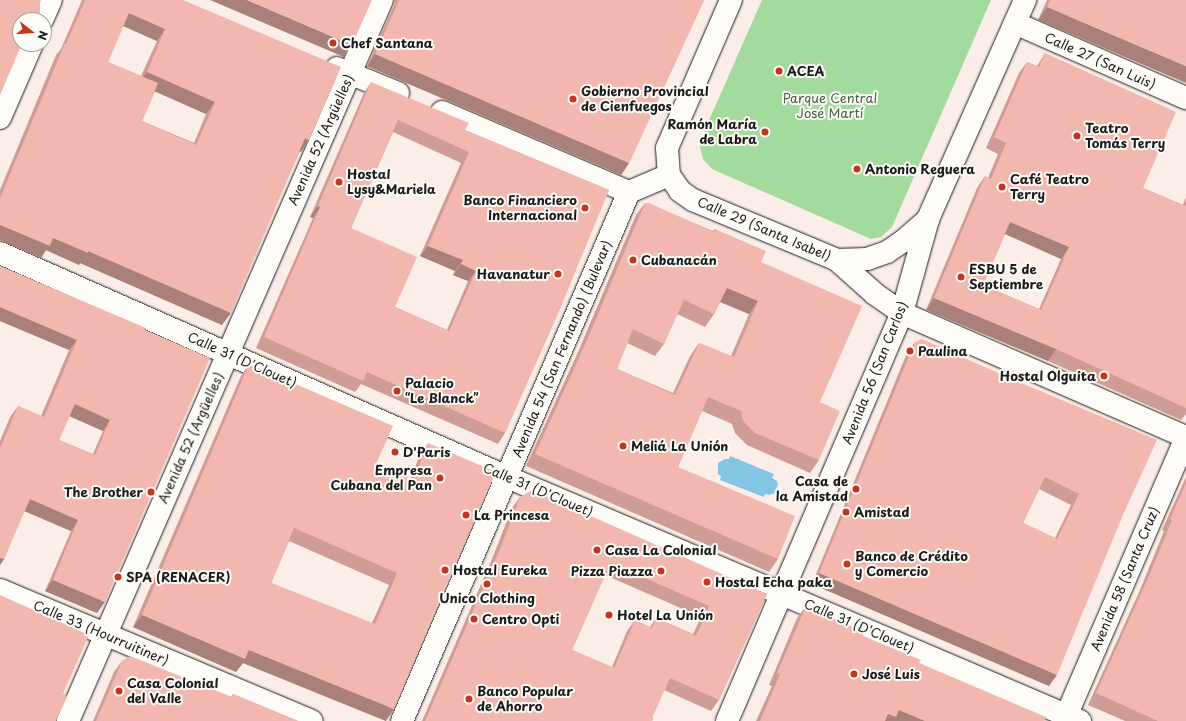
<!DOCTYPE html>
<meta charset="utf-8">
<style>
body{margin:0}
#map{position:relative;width:1186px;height:721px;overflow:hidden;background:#fbeee8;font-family:"Playpen Sans",sans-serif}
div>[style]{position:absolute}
.green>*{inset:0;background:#a3db9f}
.water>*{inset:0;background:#82c6e3}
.roads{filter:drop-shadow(0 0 1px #1c1c1c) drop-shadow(0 0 1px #1c1c1c)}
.minor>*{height:22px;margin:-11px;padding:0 11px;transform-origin:11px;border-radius:11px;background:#fdfcf7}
.major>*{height:22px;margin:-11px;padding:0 11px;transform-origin:11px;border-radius:11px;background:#fdfcf7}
.wall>*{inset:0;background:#d09d96}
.shaded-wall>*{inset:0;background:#a9807a}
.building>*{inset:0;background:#f2b7ae}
.dots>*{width:11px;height:11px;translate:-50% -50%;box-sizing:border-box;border:2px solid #fdfcf7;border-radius:50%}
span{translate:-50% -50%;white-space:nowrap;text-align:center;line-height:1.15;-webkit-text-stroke:4px #fdfcf7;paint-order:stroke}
.poi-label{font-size:13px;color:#1c1c1c;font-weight:700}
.left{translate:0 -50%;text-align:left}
.right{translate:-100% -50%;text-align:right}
.street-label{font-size:13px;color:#1c1c1c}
.park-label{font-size:13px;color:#4b5f4a}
.north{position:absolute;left:12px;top:12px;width:40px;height:40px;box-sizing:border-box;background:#fdfcf7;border:1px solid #a3a29f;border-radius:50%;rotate:107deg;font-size:11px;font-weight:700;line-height:16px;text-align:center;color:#1c1c1c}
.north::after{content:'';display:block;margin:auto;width:14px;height:18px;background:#c8321e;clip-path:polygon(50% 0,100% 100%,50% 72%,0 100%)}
</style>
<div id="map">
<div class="green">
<i style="clip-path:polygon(762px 0,991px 0,892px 227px,881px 237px,871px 239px,712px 169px,703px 159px,699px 143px)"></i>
</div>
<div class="water">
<i style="clip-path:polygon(730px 456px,774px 474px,772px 478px,777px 481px,778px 484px,775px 493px,769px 495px,765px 494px,764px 497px,720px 480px,721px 476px,718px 474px,718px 463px,725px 459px,729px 459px)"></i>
</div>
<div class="roads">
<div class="minor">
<i style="left:731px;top:0;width:161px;rotate:113.4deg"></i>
<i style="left:667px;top:148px;width:27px;rotate:86deg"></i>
<i style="left:669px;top:175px;width:19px;rotate:55deg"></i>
<i style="left:680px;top:191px;width:16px;rotate:35deg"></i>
<i style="left:693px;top:200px;width:156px;rotate:22.6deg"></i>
<i style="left:837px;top:260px;width:51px;rotate:41.8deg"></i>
<i style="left:875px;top:294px;width:33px;rotate:35deg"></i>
<i style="left:902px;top:313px;width:310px;rotate:23.6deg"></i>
<i style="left:42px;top:20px;width:22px;rotate:-66deg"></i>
<i style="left:1015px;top:23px;width:187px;rotate:23.7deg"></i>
<i style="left:337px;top:68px;width:66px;rotate:22.3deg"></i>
<i style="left:442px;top:112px;width:203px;rotate:23.2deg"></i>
<i style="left:0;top:118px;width:81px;rotate:-66.6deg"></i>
<i style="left:0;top:253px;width:554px;rotate:23.84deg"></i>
<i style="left:507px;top:477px;width:623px;rotate:23.07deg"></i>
<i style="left:837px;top:260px;width:30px;rotate:-2deg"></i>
<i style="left:867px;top:259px;width:21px;rotate:-19deg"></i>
<i style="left:887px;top:252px;width:18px;rotate:-34deg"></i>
<i style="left:902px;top:242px;width:35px;rotate:-41deg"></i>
<i style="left:0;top:590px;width:338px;rotate:22.8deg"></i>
<i style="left:68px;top:721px;width:786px;rotate:-66.47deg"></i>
<i style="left:402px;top:721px;width:576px;rotate:-66.78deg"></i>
<i style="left:629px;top:192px;width:43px;rotate:-23deg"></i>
</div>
<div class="major">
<i style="left:727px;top:721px;width:444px;rotate:-66.8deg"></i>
<i style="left:902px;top:313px;width:98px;rotate:-74.5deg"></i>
<i style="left:928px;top:219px;width:240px;rotate:-66.1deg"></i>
<i style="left:1064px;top:721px;width:308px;rotate:-66.7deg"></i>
</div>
</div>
<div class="wall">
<i style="clip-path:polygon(evenodd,82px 0,183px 0,309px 140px,301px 152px,300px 151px,222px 325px,80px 263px,79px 265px,46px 250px,41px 258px,0 240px,0 190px,56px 55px,61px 49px,82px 0,123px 26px,157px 41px,141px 76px,108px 62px,123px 26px,82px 0,155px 91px,206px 114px,194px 143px,142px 121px,155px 91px)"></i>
<i style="clip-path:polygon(394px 0,704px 0,629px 163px,621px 175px,367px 66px,394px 5px)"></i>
<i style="clip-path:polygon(1047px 0,1186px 0,1038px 20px)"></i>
<i style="clip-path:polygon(evenodd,1045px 53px,1143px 188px,1183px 205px,1186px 197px,1186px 414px,1181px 420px,1048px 361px,926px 310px,977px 188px,985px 176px,988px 178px,998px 154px,986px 148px,1019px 73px,1027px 62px,1037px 66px,1045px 53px,1005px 234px,1061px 259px,1039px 309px,983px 285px,1005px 234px)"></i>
<i style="clip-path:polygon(evenodd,371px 82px,465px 130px,609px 190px,505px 433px,498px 444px,361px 384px,355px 392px,256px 348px,313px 218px,310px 217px,364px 93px,371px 82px,393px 132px,461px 163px,420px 256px,455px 271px,453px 275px,468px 281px,447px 330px,395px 307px,351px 228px,393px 132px)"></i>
<i style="clip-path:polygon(evenodd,645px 203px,713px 231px,715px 229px,761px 262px,820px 402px,819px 460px,810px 473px,747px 445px,735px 433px,732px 424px,702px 411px,678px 467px,778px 559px,769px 572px,526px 466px,578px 352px,636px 215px,645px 203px,720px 302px,749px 314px,731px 356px,699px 343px,690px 356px,673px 393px,617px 369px,627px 343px,655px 356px,664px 344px,677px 314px,705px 327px,714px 314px,720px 302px)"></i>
<i style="clip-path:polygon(evenodd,0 266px,145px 330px,97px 613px,45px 591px,71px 531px,24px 511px,4px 559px,0 565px,0 441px,10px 417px,18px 406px,41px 416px,69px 350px,0 321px,0 266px,69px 416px,103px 431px,93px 454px,59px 440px,69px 416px)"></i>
<i style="clip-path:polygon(evenodd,915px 342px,1122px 517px,1049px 686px,812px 584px,907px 353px,915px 342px,1039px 489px,1071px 505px,1055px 538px,1023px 523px,1039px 489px)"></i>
<i style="clip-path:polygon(evenodd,249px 364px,376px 464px,410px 479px,420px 455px,428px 443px,386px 721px,243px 663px,236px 672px,133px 627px,241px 376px,249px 364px,289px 541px,389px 585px,372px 623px,271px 583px,289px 541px)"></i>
<i style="clip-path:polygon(1186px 477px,1186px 721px,1125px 721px,1088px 705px,1140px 590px,1164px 531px,1162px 530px)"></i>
<i style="clip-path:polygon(evenodd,520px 497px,767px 594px,719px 700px,711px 711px,664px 690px,652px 718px,652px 721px,422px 721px,492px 559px,512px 508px,520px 497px,605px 575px,701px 617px,693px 634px,656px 618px,650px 627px,635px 620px,627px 631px,612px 667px,572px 650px,605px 575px)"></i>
<i style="clip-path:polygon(806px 606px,863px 636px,919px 663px,1044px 721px,756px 721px,772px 686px,769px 685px,797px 618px)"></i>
<i style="clip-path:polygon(122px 661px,231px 697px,233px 694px,298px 721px,93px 721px,114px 672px)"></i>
</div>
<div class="shaded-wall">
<i style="clip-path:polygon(210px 0,247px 0,352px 45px,344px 57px)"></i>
<i style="clip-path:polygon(1047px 7px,1186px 66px,1186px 83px,1038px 20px)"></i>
<i style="clip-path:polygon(129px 13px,165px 29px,157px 41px,121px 25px)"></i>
<i style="clip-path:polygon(36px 16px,38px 17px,36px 20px,33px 20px)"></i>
<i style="clip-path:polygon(375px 54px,629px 163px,621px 175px,367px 66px)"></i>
<i style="clip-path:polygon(147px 72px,215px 102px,206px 114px,138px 84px)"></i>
<i style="clip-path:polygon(305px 138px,309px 140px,301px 152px,297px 150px)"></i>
<i style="clip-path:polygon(318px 206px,320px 207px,313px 218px,310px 217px)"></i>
<i style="clip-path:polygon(1010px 222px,1069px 247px,1061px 259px,1003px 233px)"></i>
<i style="clip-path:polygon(0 225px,53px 238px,88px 251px,231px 313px,222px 325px,80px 263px,79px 265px,46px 250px,41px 258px,0 240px)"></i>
<i style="clip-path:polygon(428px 246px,463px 260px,455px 271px,420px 256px)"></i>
<i style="clip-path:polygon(461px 264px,476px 271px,468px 281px,453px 275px)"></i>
<i style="clip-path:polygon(727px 288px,758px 301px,749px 314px,718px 301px)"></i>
<i style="clip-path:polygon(934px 298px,1056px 349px,1048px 361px,926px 310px)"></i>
<i style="clip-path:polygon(0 307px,77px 340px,69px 350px,0 321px)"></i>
<i style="clip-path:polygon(75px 404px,110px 420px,103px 431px,67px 415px)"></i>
<i style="clip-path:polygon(30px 499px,78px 520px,71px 531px,22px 510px)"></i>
<i style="clip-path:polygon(0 558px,4px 559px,0 565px)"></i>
<i style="clip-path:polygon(819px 573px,1057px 675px,1049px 686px,812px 584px)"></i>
<i style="clip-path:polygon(53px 580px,105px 602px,97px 613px,45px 591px)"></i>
<i style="clip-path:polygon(142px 615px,249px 650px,394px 709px,386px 721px,243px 663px,236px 672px,133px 627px)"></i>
<i style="clip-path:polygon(899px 710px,925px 721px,883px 721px,888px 714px)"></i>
</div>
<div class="building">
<i style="clip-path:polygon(0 0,41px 0,40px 2px,40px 12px,38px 17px,36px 16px,34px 20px,20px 20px,20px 44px,22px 44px,0 95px)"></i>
<i style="clip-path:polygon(evenodd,85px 0,183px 0,341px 67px,309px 140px,305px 138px,231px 313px,88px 251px,88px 253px,53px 238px,50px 246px,0 225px,0 198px,65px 43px,66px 44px,85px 0,129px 13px,165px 29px,147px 72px,215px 102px,196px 145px,142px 121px,158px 83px,108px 62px,129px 13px)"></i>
<i style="clip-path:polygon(247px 0,372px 0,352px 45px)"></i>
<i style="clip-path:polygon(399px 0,704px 0,629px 163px,375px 54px)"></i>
<i style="clip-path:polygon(1050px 0,1186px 0,1186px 66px,1047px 7px)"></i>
<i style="clip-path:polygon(evenodd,1045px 53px,1176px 112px,1143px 188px,1185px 206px,1186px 204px,1186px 408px,1056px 349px,934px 298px,985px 176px,991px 179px,1006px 143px,994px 137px,1027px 62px,1039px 67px,1045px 53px,1010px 222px,1069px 247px,1041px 310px,983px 285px,1010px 222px)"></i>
<i style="clip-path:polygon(evenodd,371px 82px,469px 123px,465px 130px,609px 190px,558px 314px,505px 433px,367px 372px,363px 381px,264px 337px,320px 207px,318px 206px,371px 82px,398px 120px,469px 152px,428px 246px,463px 260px,461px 264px,476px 271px,449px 331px,395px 307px,417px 257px,351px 228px,398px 120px)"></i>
<i style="clip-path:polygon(evenodd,645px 203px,649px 203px,714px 232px,715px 229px,766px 251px,761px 262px,862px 306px,820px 402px,840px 411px,819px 460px,755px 433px,743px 421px,741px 411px,708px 397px,678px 467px,795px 516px,778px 559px,535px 454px,587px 340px,645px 203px,727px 288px,758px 301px,734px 357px,699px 343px,675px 395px,617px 369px,633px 329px,664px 344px,684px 300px,714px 314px,727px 288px)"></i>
<i style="clip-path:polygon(evenodd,0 266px,146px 328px,145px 330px,210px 358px,105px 602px,53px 580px,78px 520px,30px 499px,4px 559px,0 558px,0 446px,1px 446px,18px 406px,44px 417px,77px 340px,0 307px,0 266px,75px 404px,110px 420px,95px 455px,59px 440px,75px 404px)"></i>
<i style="clip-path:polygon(evenodd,922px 339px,1007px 377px,1157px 440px,1122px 517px,1057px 675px,819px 573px,915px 342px,922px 339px,1045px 477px,1079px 494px,1057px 539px,1023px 523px,1045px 477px)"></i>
<i style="clip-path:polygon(evenodd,249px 364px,393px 426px,376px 464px,413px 480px,428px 443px,496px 472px,442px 593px,394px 709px,249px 650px,245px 659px,142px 615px,249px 364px,294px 528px,397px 573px,375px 624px,271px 583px,294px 528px)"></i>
<i style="clip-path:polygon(1186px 483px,1186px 721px,1158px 721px,1096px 693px,1148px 578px,1172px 520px,1170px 519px)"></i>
<i style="clip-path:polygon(evenodd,532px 490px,767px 594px,719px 700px,670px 678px,652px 718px,654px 718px,652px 721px,425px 721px,500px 549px,520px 497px,532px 490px,610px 563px,709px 606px,696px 636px,656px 618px,652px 628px,635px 620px,614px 668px,572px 650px,610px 563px)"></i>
<i style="clip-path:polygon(0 595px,89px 635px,63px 694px,67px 696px,56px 721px,0 721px)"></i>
<i style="clip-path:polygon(806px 606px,864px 632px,863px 636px,921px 660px,919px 663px,1046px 717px,1044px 721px,925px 721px,899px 710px,896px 717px,888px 714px,885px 721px,760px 721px,780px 674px,777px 673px)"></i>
<i style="clip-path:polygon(130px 656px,232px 697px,233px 694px,298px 721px,96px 721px,122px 661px)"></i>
</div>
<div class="dots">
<i style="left:333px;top:43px;background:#c8321e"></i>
<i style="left:779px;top:71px;background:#c8321e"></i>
<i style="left:573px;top:99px;background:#c8321e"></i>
<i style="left:765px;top:132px;background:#c8321e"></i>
<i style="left:1077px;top:136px;background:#c8321e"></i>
<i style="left:857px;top:169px;background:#c8321e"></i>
<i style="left:339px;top:182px;background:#c8321e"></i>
<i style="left:1002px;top:187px;background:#c8321e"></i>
<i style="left:585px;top:208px;background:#c8321e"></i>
<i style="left:633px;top:260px;background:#c8321e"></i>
<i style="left:558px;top:274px;background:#c8321e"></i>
<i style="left:961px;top:277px;background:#c8321e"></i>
<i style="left:910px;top:351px;background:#c8321e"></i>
<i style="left:1104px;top:376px;background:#c8321e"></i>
<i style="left:397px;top:391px;background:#c8321e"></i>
<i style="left:623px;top:446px;background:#c8321e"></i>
<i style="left:395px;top:452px;background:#c8321e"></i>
<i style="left:440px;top:478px;background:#c8321e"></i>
<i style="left:856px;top:489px;background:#c8321e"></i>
<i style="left:151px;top:492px;background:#c8321e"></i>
<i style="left:846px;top:512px;background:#c8321e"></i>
<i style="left:466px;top:515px;background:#c8321e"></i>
<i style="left:597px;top:550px;background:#c8321e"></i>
<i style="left:847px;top:564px;background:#c8321e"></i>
<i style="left:445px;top:570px;background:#c8321e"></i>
<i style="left:661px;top:571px;background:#c8321e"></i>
<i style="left:118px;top:577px;background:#c8321e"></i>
<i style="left:707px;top:582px;background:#c8321e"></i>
<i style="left:487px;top:584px;background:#c8321e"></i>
<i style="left:609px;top:615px;background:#c8321e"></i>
<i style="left:474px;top:619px;background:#c8321e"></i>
<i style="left:854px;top:674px;background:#c8321e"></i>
<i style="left:119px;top:691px;background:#c8321e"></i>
<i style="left:469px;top:699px;background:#c8321e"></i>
</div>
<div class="poi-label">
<span class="left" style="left:341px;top:43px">Chef Santana</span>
<span class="left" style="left:787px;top:71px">ACEA</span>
<span class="left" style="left:581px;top:99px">Gobierno Provincial<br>de Cienfuegos</span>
<span class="right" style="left:757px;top:132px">Ramón María<br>de Labra</span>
<span class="left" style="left:1085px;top:136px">Teatro<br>Tomás Terry</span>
<span class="left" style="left:865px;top:169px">Antonio Reguera</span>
<span class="left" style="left:347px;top:182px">Hostal<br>Lysy&amp;Mariela</span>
<span class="left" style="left:1010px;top:187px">Café Teatro<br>Terry</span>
<span class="right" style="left:577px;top:208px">Banco Financiero<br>Internacional</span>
<span class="left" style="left:641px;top:260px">Cubanacán</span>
<span class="left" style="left:969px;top:277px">ESBU 5 de<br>Septiembre</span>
<span class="right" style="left:550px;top:274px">Havanatur</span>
<span class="left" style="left:918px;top:351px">Paulina</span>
<span class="right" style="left:1096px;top:376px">Hostal Olguita</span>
<span class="left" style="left:405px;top:391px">Palacio<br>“Le Blanck”</span>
<span class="left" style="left:631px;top:446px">Meliá La Unión</span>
<span class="left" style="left:403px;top:452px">D'Paris</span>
<span class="right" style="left:432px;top:478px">Empresa<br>Cubana del Pan</span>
<span class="right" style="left:848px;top:489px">Casa de<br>la Amistad</span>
<span class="right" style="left:143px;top:492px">The Brother</span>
<span class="left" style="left:854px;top:512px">Amistad</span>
<span class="left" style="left:474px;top:515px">La Princesa</span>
<span class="left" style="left:605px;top:550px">Casa La Colonial</span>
<span class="left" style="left:855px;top:564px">Banco de Crédito<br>y Comercio</span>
<span class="left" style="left:453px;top:570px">Hostal Eureka</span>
<span class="right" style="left:653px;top:571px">Pizza Piazza</span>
<span class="left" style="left:126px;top:577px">SPA (RENACER)</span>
<span class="left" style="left:715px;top:582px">Hostal Echa paka</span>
<span style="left:487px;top:598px">Unico Clothing</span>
<span class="left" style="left:617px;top:615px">Hotel La Unión</span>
<span class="left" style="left:482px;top:619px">Centro Opti</span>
<span class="left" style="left:862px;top:674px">José Luis</span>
<span class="left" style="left:127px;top:691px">Casa Colonial<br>del Valle</span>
<span class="left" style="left:477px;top:699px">Banco Popular<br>de Ahorro</span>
</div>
<div class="street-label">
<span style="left:1100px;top:61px;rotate:24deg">Calle 27 (San Luis)</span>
<span style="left:321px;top:140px;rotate:-66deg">Avenida 52 (Argüelles)</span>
<span style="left:764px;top:229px;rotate:23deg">Calle 29 (Santa Isabel)</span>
<span style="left:562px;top:349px;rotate:-67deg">Avenida 54 (San Fernando) (Bulevar)</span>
<span style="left:242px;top:360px;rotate:24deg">Calle 31 (D'Clouet)</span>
<span style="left:875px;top:373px;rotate:-68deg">Avenida 56 (San Carlos)</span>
<span style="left:191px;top:438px;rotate:-66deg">Avenida 52 (Argüelles)</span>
<span style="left:538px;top:490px;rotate:23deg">Calle 31 (D'Clouet)</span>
<span style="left:1125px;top:579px;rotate:-67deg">Avenida 58 (Santa Cruz)</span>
<span style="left:859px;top:626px;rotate:23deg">Calle 31 (D'Clouet)</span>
<span style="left:101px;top:633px;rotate:23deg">Calle 33 (Hourruitiner)</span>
</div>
<div class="park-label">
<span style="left:830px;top:106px">Parque Central<br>José Martí</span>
</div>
<div class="north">N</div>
</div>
